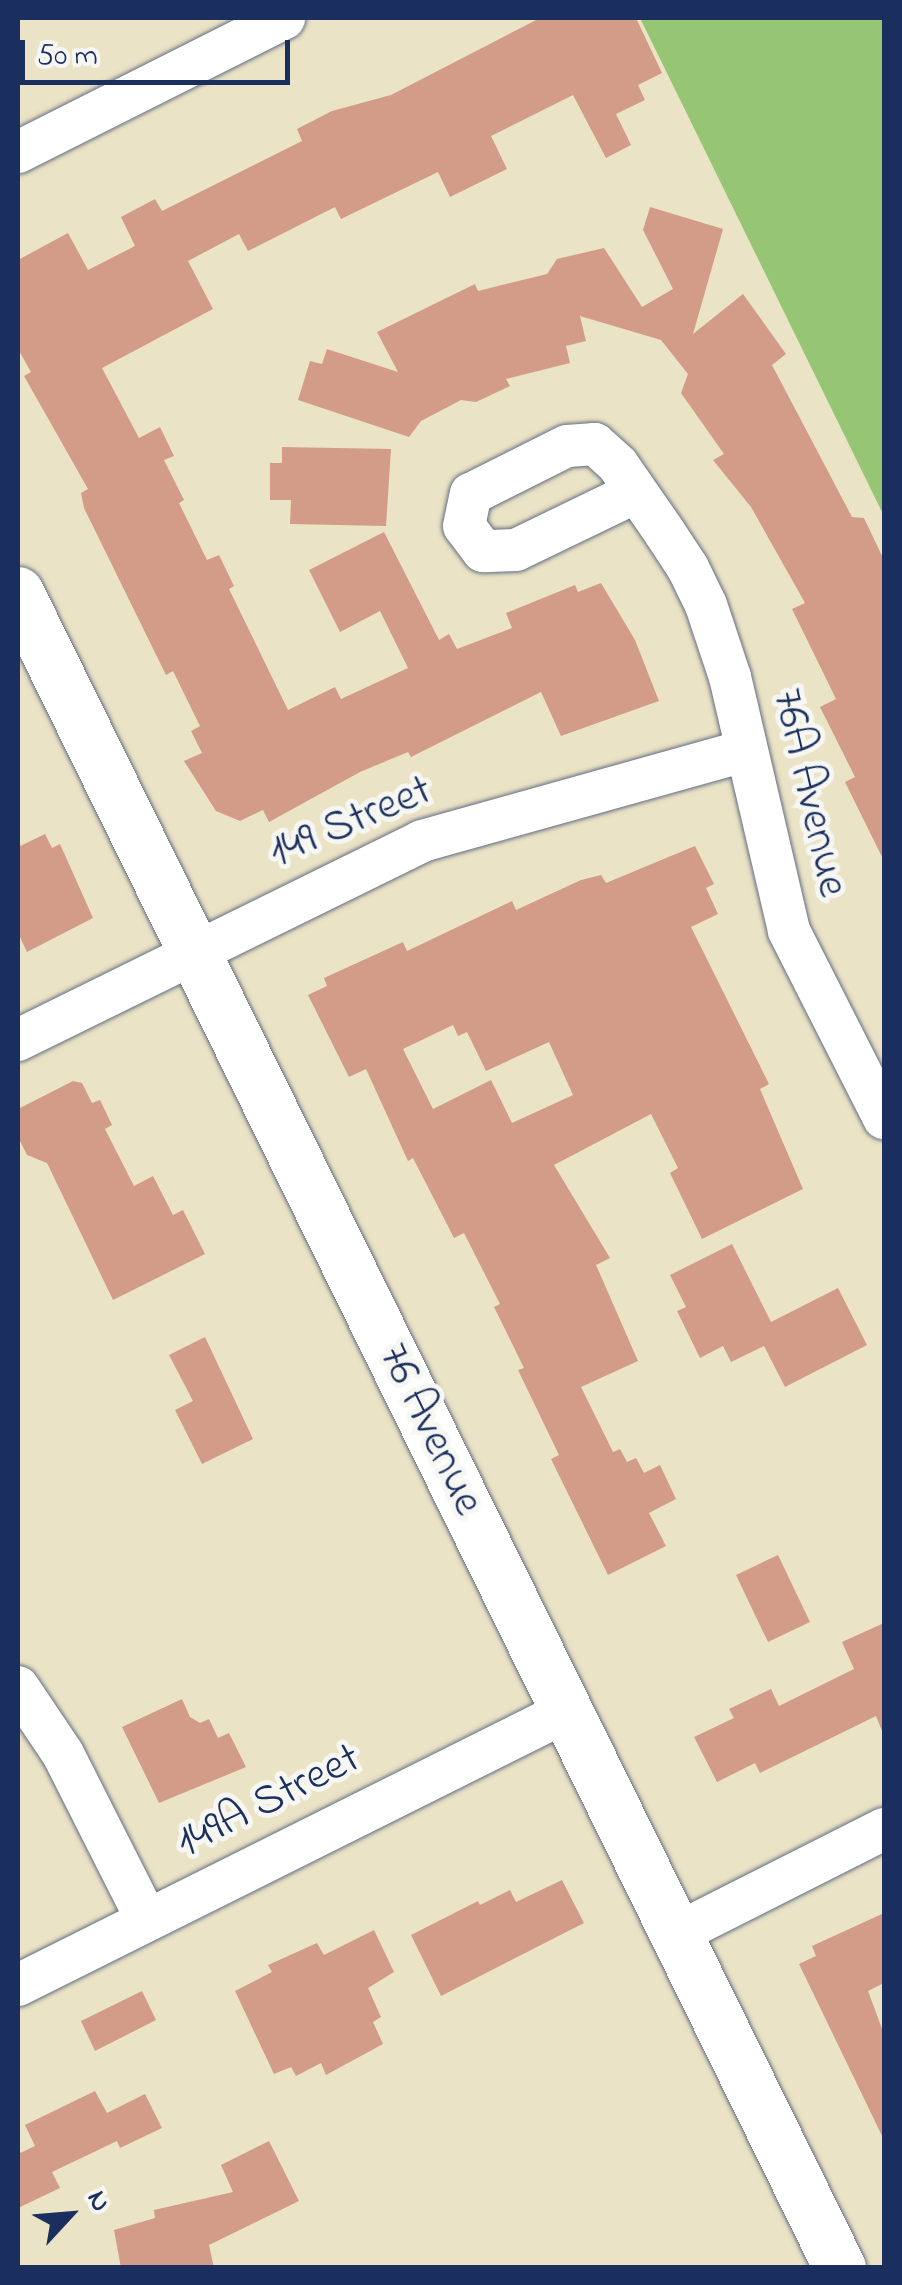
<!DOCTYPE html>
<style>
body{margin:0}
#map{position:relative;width:902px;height:2285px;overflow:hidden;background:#ebe3c5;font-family:"Indie Flower",sans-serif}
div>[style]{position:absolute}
.green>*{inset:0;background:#96c574}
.building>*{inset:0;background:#d29c88}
.roads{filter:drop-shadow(0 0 2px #646e82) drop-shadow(0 0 2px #646e82)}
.minor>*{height:42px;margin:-21px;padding:0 21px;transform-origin:21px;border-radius:21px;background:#fff}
.tertiary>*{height:52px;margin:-26px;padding:0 26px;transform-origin:26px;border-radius:26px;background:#fff}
span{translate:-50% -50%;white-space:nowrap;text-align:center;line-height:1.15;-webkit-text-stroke:10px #f6f6f2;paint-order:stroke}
.street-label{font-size:45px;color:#1b2f5e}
.frame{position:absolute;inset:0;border:20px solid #1b2f5e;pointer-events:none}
.north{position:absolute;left:20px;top:2165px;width:100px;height:100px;-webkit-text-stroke:8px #f6f6f2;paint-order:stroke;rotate:64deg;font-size:28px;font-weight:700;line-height:40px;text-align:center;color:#1b2f5e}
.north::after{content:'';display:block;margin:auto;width:35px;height:45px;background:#1b2f5e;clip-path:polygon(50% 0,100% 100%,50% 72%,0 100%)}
.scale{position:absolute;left:20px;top:40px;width:270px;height:45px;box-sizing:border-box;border:5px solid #1b2f5e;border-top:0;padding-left:12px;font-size:30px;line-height:35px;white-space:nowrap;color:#1b2f5e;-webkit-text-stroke:8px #f6f6f2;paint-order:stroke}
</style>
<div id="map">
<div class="green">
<i style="clip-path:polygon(640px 18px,884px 18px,884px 516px)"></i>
</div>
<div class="building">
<i style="clip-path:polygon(540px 18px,636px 18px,662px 73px,638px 85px,645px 100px,616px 114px,631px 145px,606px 158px,573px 95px,491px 136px,507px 169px,450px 197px,438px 172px,341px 219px,335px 207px,248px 251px,239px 234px,188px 261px,213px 309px,102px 368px,139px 438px,160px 427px,174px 456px,164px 460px,184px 500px,179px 503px,207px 560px,219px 555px,234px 586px,229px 589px,288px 710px,335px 687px,341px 699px,408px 668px,380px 611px,340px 632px,309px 570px,384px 532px,439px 640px,449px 634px,457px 649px,512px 628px,506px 613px,575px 585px,578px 592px,601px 583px,635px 640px,659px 701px,561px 736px,541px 692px,411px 757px,408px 752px,360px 772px,269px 822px,263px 810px,240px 821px,216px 811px,184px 761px,202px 753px,191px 731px,200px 726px,173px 671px,166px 675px,84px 508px,81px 493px,88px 489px,24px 376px,31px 372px,18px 349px,18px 260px,68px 233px,88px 270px,135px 246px,121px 217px,155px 199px,162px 211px,302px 141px,297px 129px,332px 111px,391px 95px)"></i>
<i style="clip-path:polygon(650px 207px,723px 229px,693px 334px,743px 294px,786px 354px,772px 365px,852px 517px,864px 518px,884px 560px,884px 861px,845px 782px,855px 777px,820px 707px,836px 699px,792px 609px,805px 603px,751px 507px,713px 460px,724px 454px,681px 393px,688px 374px,661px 340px,580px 316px,586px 341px,566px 346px,570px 363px,506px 379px,510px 386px,476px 402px,461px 400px,421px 421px,409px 437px,298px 400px,310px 361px,322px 364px,327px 349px,398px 372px,377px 332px,475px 284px,478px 291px,547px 274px,557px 259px,604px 248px,642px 307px,673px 289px,643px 230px)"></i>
<i style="clip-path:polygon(282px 447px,391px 449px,386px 526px,290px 524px,291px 500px,270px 500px,270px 463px,282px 463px)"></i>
<i style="clip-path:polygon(45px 834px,52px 848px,60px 844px,93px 918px,27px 952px,18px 933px,18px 847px)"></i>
<i style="clip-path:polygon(evenodd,695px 846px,714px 884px,706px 888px,718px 914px,691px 927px,769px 1084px,760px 1089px,803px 1189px,702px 1239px,670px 1173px,678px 1168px,651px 1114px,554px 1165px,610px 1258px,596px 1265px,638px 1361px,581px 1387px,613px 1452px,620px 1449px,627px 1462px,636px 1458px,644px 1473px,660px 1465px,676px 1499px,649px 1513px,666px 1546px,608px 1575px,551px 1459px,559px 1455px,518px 1370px,524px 1368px,494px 1307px,500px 1304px,464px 1233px,454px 1238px,413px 1158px,408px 1161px,366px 1069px,349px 1077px,308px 995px,327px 986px,324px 978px,403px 942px,407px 951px,512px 901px,516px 910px,581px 880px,601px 875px,606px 883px,695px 846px,453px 1025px,458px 1036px,467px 1032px,486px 1071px,549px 1042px,573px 1095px,512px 1123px,491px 1080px,433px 1109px,403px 1049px,453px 1025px)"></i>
<i style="clip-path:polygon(73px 1081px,82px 1083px,92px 1103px,100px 1100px,112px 1125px,105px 1129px,134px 1186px,153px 1176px,173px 1215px,183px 1210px,205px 1254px,113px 1300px,47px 1163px,27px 1155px,20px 1141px,18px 1109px)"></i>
<i style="clip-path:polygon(732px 1244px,771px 1322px,838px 1288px,867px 1345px,785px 1387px,764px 1346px,731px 1362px,723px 1346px,700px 1358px,677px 1311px,686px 1307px,670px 1275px)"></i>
<i style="clip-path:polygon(205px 1337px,253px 1439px,202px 1464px,175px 1410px,193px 1401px,169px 1355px)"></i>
<i style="clip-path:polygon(778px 1555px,810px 1622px,768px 1642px,736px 1575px)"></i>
<i style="clip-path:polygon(884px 1623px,884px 1736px,876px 1716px,760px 1773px,755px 1763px,717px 1782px,694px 1737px,734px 1718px,729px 1709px,771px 1689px,779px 1706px,854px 1669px,842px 1642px)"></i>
<i style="clip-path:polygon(182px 1699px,190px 1717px,200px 1723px,209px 1719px,218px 1738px,229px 1733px,246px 1767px,159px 1803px,122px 1727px)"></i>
<i style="clip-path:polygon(562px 1880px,584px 1923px,441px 1996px,411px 1935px,478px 1901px,480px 1905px,510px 1890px,516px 1902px)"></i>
<i style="clip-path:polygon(884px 1913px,884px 1983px,868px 1991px,884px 2034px,884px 2140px,799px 1964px,816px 1956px,812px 1946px)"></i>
<i style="clip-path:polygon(374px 1930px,394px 1972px,368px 1988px,381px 2017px,373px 2022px,383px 2044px,326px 2075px,321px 2063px,296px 2076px,291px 2067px,274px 2074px,235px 1991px,272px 1972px,268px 1965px,317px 1943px,324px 1955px)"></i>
<i style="clip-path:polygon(142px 1991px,156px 2020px,95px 2051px,81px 2021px)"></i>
<i style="clip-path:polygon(95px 2091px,107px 2113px,145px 2094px,162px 2128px,120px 2148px,117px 2141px,52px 2172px,60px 2188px,18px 2208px,18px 2154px,35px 2146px,25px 2125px)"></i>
<i style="clip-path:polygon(269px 2141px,299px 2201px,209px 2245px,214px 2268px,121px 2268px,114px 2230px,155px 2218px,154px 2210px,233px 2192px,221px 2165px)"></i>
</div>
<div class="roads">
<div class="minor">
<i style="left:18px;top:152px;width:298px;rotate:-26.7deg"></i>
<i style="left:636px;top:492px;width:133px;rotate:154.2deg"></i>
<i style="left:516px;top:550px;width:33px;rotate:178deg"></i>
<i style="left:483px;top:551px;width:31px;rotate:-127deg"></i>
<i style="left:464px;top:526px;width:33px;rotate:-78deg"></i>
<i style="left:471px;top:494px;width:107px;rotate:-26.6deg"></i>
<i style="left:567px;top:446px;width:28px;rotate:-4deg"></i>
<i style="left:595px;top:444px;width:31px;rotate:42deg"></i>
<i style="left:618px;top:465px;width:83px;rotate:55.3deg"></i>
<i style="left:665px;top:533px;width:42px;rotate:56.7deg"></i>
<i style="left:688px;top:568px;width:41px;rotate:64.1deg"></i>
<i style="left:706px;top:605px;width:76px;rotate:71.6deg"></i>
<i style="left:730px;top:677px;width:261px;rotate:76.9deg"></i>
<i style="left:789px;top:931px;width:210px;rotate:63.1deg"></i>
<i style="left:18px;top:1040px;width:450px;rotate:-26.2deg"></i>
<i style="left:422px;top:841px;width:334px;rotate:-15.6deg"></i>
<i style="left:18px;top:1687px;width:81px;rotate:56.1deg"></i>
<i style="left:63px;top:1754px;width:186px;rotate:63.2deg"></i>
<i style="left:676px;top:1934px;width:233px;rotate:-26.8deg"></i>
<i style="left:18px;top:1985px;width:614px;rotate:-26.52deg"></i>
</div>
<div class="tertiary">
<i style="left:18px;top:593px;width:1866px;rotate:63.86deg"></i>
</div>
</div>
<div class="street-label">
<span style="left:808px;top:793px;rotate:77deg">76A Avenue</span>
<span style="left:351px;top:823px;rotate:-23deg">149 Street</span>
<span style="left:429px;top:1430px;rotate:64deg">76 Avenue</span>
<span style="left:269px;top:1802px;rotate:-27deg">149A Street</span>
</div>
<div class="frame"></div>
<div class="north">N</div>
<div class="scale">50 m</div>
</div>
